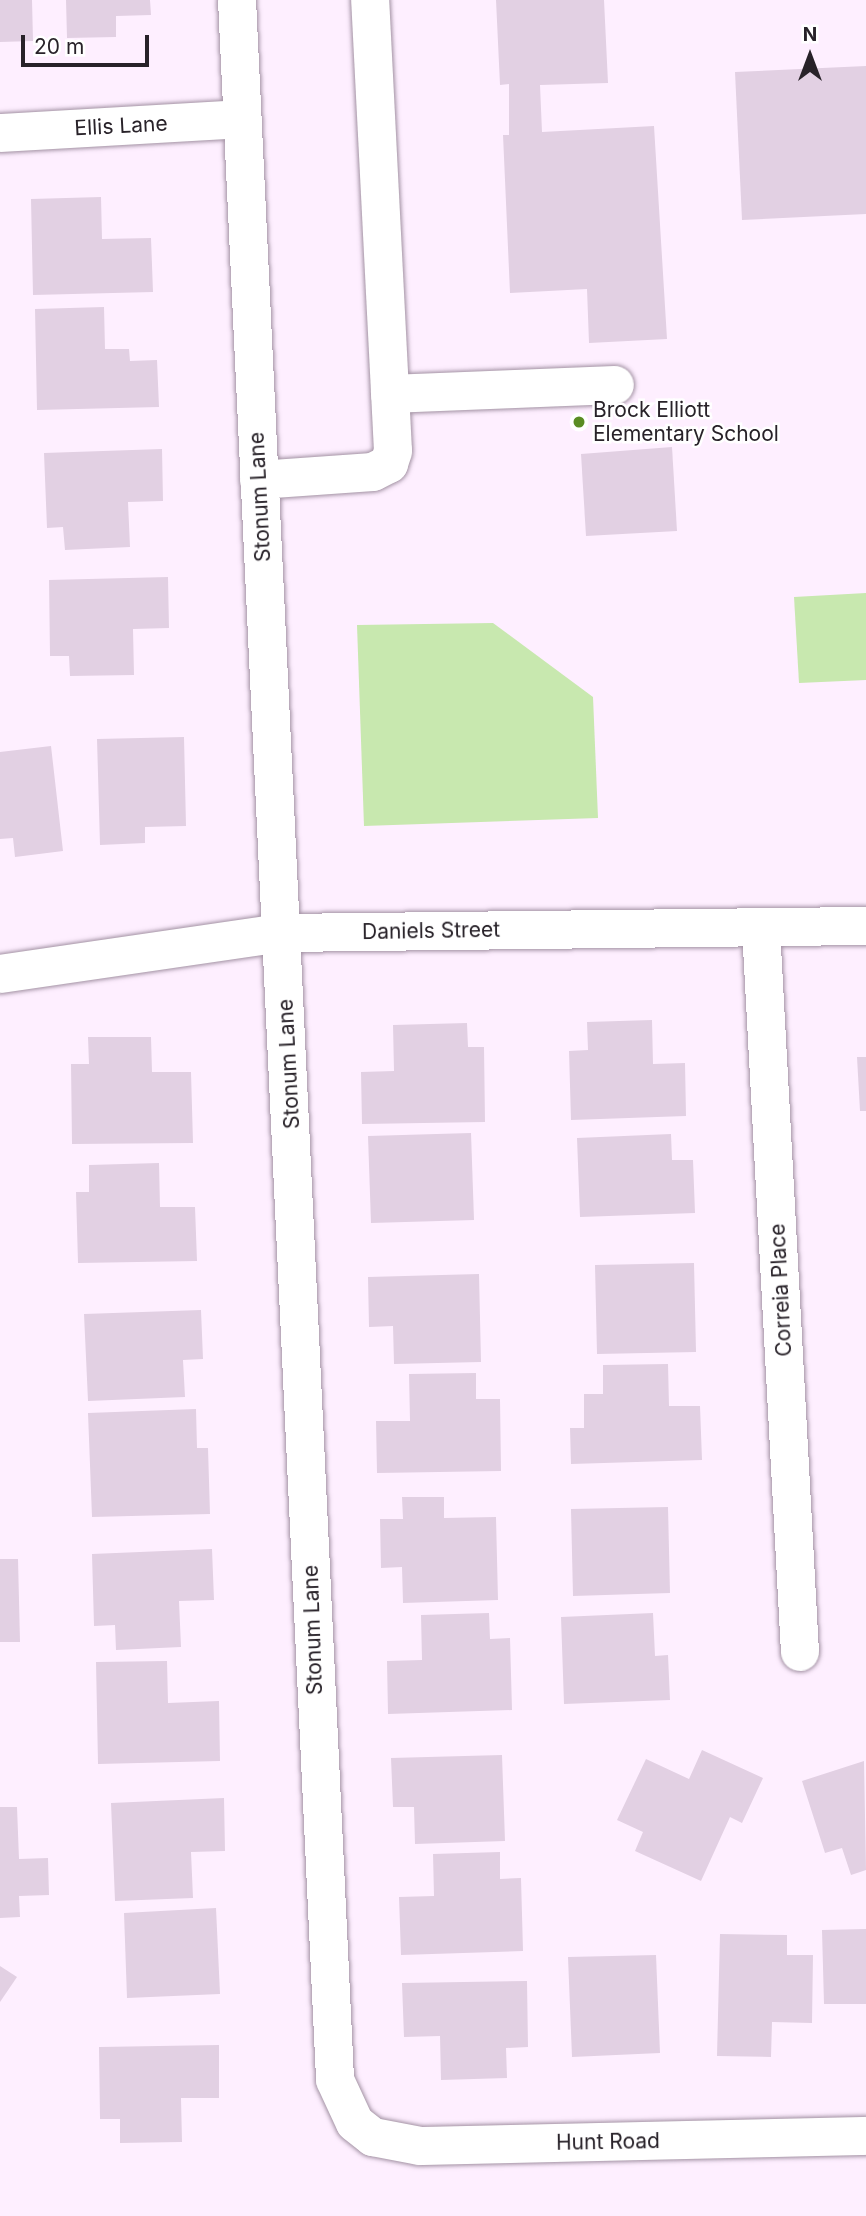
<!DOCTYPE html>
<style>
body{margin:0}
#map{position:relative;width:866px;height:2216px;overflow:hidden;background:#feefff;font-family:Inter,sans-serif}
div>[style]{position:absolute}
.green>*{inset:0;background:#c8e8af}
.building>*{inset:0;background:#e2d0e3}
.roads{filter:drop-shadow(0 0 2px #a392a4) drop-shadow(0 0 2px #a392a4)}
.minor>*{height:38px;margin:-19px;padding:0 19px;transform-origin:19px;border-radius:19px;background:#fff}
.dots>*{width:19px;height:19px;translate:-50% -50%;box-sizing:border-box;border:4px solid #fff;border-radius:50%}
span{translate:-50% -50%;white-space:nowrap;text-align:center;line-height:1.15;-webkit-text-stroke:5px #fff;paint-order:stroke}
.street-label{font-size:21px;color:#282229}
.poi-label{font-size:21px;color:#282229}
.left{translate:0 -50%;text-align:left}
.north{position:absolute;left:775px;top:21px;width:70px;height:70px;-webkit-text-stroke:5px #fff;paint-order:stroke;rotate:0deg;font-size:19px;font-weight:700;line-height:28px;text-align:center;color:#282229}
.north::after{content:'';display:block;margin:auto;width:24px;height:32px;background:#282229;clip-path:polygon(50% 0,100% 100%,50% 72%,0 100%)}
.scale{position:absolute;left:21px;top:35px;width:128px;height:32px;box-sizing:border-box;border:4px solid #282229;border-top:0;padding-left:9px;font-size:21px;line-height:24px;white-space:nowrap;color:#282229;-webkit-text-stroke:5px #fff;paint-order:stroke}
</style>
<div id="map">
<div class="green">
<i style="clip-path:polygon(866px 593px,866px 680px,799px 683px,794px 597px)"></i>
<i style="clip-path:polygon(493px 623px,593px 697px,598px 818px,364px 826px,357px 625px)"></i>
</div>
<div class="building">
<i style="clip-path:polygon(0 0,32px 0,33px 41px,0 42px)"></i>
<i style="clip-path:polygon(66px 0,150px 0,151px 15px,116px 16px,116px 37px,67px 38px)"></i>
<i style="clip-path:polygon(496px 0,604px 0,608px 83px,540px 85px,542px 132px,654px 126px,667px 339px,589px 343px,587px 289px,510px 293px,503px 135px,509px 135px,509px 84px,500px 85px)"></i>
<i style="clip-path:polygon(866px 66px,866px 214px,742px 220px,735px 72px)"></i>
<i style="clip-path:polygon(101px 197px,102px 239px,151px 238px,153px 292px,33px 295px,31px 199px)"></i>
<i style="clip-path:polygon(104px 307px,105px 349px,129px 349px,130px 361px,157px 360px,159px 407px,37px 410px,35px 309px)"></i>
<i style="clip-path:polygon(672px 447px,677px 531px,586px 536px,581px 454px)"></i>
<i style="clip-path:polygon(162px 449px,163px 501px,128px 502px,130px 547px,65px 550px,63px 527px,47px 528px,44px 453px)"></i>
<i style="clip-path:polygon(168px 577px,169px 628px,133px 629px,134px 675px,70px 676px,69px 656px,50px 656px,49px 580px)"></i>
<i style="clip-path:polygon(184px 737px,186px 826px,145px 827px,145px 843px,100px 845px,97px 739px)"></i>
<i style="clip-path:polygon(51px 746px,63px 851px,15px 857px,13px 838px,0 839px,0 752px)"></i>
<i style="clip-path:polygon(652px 1020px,653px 1064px,685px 1063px,686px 1116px,571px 1120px,569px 1051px,588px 1050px,587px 1022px)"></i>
<i style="clip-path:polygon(467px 1023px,468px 1047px,484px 1047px,485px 1122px,362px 1124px,361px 1072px,394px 1071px,393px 1025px)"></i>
<i style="clip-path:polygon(88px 1037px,151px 1037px,152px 1072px,191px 1072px,193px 1143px,72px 1144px,71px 1064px,89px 1064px)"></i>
<i style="clip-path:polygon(857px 1057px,866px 1057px,866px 1111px,860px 1111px)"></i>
<i style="clip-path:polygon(471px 1133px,474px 1220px,371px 1223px,368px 1136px)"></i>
<i style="clip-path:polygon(671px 1134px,672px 1160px,693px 1160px,695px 1213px,580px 1217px,577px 1138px)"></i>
<i style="clip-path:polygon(159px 1163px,160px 1207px,195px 1207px,197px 1261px,78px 1263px,76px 1192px,89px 1192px,89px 1165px)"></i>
<i style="clip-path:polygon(694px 1263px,696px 1352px,597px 1354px,595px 1265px)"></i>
<i style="clip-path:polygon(479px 1274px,481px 1362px,394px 1364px,393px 1326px,369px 1327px,368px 1277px)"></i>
<i style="clip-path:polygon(201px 1310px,203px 1359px,183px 1360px,185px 1397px,88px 1401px,84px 1314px)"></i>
<i style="clip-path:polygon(668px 1364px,669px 1406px,700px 1406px,702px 1460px,571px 1464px,570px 1428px,584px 1428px,584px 1394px,603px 1394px,603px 1365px)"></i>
<i style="clip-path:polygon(476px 1373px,476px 1399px,500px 1399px,501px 1471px,377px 1473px,376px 1421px,410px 1421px,409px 1374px)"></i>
<i style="clip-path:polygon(196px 1409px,197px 1448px,208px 1448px,210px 1514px,92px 1517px,88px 1413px)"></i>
<i style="clip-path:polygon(402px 1497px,444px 1497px,444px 1518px,496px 1517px,498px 1600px,403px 1603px,402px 1567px,381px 1568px,380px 1519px,403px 1519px)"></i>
<i style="clip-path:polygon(668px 1507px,670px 1593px,573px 1596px,571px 1509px)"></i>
<i style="clip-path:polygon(212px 1549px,214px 1600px,179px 1601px,181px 1647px,116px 1650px,115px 1625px,94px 1626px,92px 1554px)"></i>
<i style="clip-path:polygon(0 1559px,18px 1559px,20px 1642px,0 1642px)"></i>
<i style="clip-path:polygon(489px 1613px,490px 1639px,510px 1638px,512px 1710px,388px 1714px,387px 1661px,422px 1660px,421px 1615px)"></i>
<i style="clip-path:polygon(653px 1613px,655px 1656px,668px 1655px,670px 1700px,564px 1704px,561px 1617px)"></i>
<i style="clip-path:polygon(167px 1661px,168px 1703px,219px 1701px,220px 1761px,98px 1764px,96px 1662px)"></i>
<i style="clip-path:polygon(702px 1750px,763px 1778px,742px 1823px,730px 1817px,701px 1881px,635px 1851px,643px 1832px,617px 1820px,646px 1759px,689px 1779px)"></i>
<i style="clip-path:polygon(502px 1755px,505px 1841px,415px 1844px,414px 1807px,393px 1807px,391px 1758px)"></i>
<i style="clip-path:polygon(864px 1761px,866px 1870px,851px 1875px,842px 1848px,825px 1853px,802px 1781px)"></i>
<i style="clip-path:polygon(224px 1798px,225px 1851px,191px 1852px,193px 1898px,115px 1901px,111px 1803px)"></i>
<i style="clip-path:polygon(0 1807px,17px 1807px,19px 1859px,48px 1858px,49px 1895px,19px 1896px,20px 1917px,0 1918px)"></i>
<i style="clip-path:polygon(500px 1852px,500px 1879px,521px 1878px,523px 1951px,401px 1955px,399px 1897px,434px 1896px,433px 1854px)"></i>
<i style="clip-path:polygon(216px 1908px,220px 1994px,127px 1998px,124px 1913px)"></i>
<i style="clip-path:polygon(866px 1929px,866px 2004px,824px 2004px,822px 1930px)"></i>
<i style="clip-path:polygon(720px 1934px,787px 1935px,787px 1955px,813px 1955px,812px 2023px,772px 2022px,771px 2057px,717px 2056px)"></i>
<i style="clip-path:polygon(656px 1955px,660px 2053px,572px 2057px,568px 1957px)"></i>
<i style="clip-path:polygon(0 1966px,17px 1977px,0 2002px)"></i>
<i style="clip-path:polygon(527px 1981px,528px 2047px,506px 2048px,507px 2078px,441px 2080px,440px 2036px,404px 2037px,402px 1983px)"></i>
<i style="clip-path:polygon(219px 2045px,219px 2098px,181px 2098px,182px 2142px,120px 2143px,120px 2119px,100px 2119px,99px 2047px)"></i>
</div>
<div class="roads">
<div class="minor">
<i style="left:237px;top:0;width:2082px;rotate:87.3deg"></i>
<i style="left:335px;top:2080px;width:47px;rotate:65.1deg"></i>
<i style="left:355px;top:2123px;width:23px;rotate:38deg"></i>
<i style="left:373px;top:2137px;width:48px;rotate:10.8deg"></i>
<i style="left:420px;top:2146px;width:446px;rotate:-1.3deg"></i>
<i style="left:0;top:133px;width:242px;rotate:-3.3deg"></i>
<i style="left:390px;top:394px;width:225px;rotate:-2.3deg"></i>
<i style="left:259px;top:480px;width:114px;rotate:-4deg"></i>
<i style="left:373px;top:472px;width:18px;rotate:-27deg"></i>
<i style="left:389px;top:464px;width:14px;rotate:-73deg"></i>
<i style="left:393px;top:451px;width:452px;rotate:-92.9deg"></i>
<i style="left:761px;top:928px;width:725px;rotate:86.92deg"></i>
<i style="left:0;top:974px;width:285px;rotate:-8.3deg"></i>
<i style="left:282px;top:933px;width:584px;rotate:-0.69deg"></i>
</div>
</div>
<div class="dots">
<i style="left:579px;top:422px;background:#5a8c23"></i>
</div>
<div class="street-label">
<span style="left:121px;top:126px;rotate:-3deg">Ellis Lane</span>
<span style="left:260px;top:497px;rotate:-93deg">Stonum Lane</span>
<span style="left:431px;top:931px;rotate:-1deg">Daniels Street</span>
<span style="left:289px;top:1064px;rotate:-93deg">Stonum Lane</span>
<span style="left:781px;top:1290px;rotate:-93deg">Correia Place</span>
<span style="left:313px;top:1630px;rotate:-92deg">Stonum Lane</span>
<span style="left:608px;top:2142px;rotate:-1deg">Hunt Road</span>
</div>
<div class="poi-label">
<span class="left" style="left:593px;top:422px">Brock Elliott<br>Elementary School</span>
</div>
<div class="north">N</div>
<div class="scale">20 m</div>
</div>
